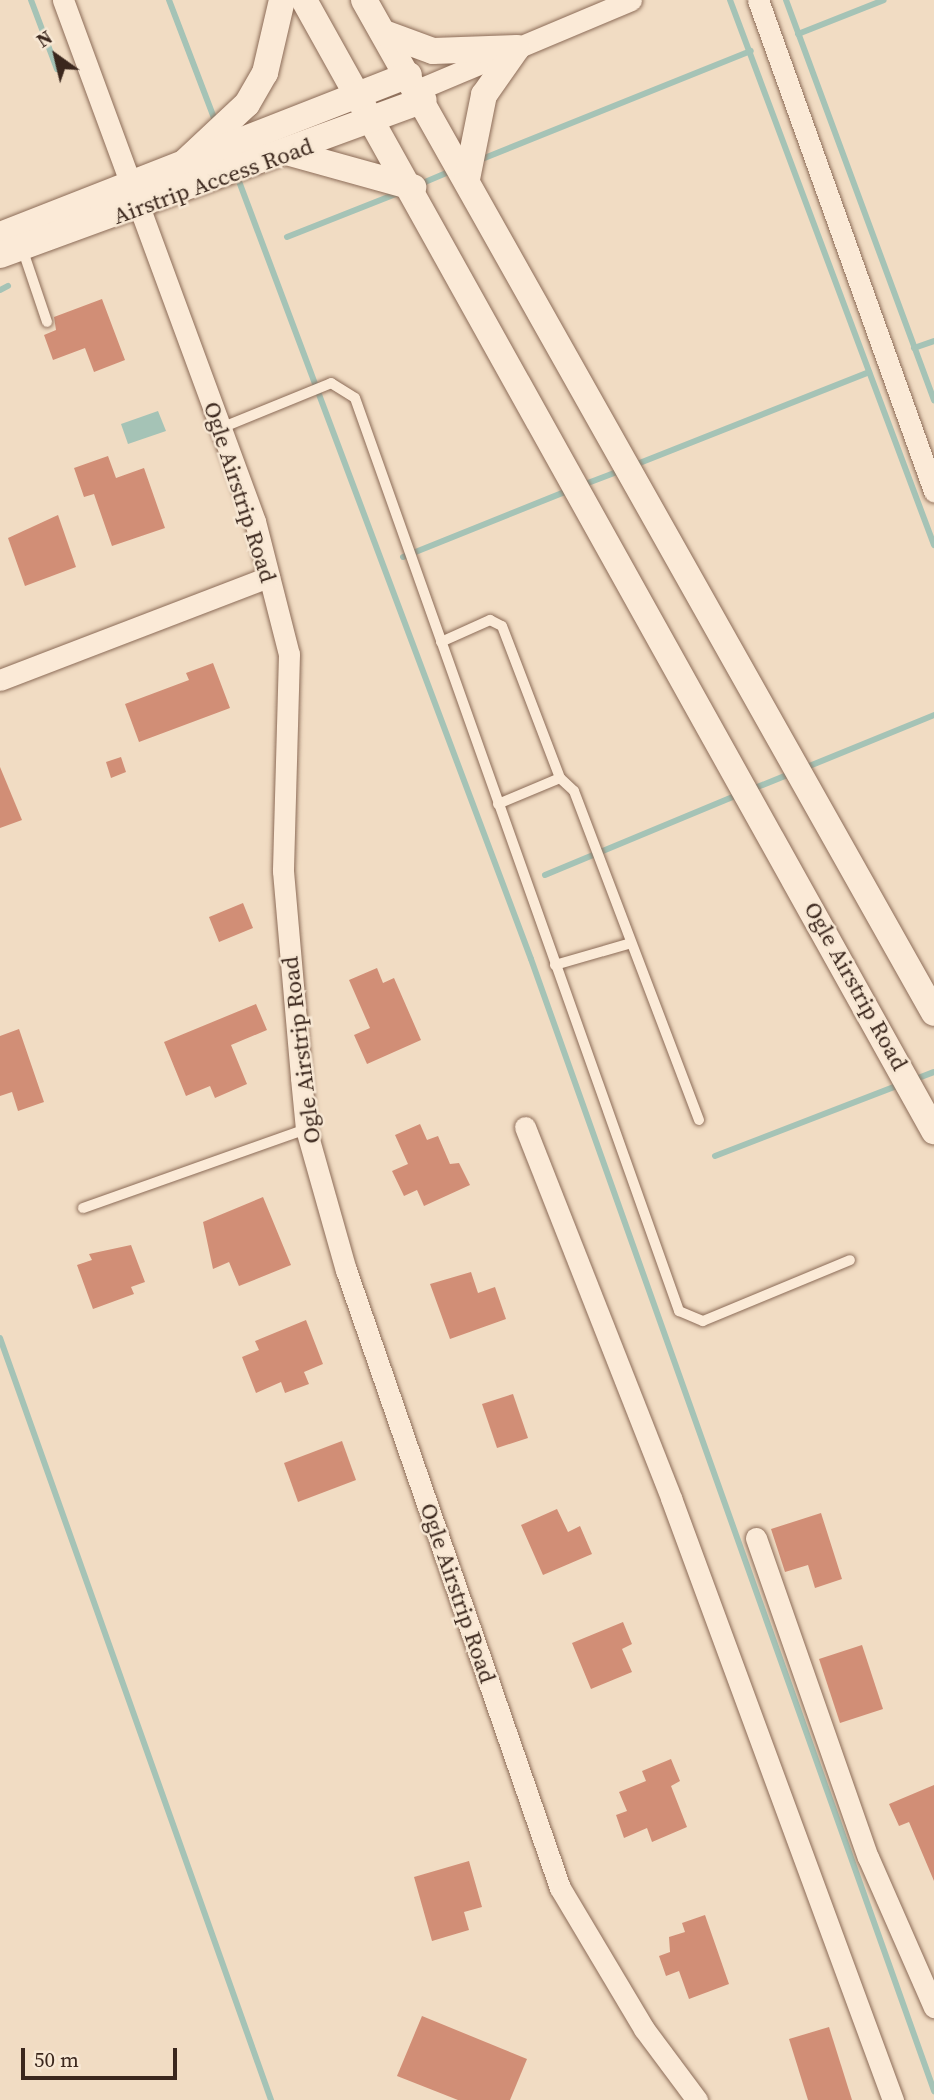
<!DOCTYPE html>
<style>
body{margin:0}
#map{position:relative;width:934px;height:2100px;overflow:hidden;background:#f1dcc3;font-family:"Source Serif 4",serif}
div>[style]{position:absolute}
.water>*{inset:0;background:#a5c3b6}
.stream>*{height:6px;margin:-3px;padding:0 3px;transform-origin:3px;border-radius:3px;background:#a5c3b6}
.building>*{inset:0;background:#d18e76}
.roads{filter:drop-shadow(0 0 2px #8c6c58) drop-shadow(0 0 2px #8c6c58)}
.service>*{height:10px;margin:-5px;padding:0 5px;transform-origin:5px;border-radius:5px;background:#fbead7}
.minor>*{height:21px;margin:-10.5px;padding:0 10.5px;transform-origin:10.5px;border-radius:10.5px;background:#fbead7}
.tertiary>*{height:26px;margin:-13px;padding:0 13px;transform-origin:13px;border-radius:13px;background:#fbead7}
span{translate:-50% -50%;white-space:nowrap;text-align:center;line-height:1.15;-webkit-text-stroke:5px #f7e7d3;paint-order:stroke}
.street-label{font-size:23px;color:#3b271d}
.north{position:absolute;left:21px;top:21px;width:70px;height:70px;-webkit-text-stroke:5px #f7e7d3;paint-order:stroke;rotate:326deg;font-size:19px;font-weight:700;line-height:28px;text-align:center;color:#3b271d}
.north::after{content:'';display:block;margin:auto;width:24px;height:32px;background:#3b271d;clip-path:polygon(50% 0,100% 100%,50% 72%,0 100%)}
.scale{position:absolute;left:21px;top:2048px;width:156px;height:32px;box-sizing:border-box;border:4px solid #3b271d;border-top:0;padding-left:9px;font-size:21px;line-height:24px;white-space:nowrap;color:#3b271d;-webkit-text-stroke:5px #f7e7d3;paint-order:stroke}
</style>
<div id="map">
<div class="water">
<i style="clip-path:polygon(158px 411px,166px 431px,128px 444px,121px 424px)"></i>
</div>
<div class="stream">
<i style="left:31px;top:0;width:74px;rotate:69.4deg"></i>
<i style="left:169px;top:0;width:132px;rotate:69.1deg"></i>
<i style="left:730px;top:0;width:582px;rotate:69.48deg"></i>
<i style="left:786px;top:0;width:427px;rotate:69.7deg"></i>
<i style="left:798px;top:34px;width:92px;rotate:-21.6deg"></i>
<i style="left:477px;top:161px;width:295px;rotate:-21.9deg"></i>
<i style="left:237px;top:176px;width:836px;rotate:69.42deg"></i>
<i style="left:531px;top:959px;width:1202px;rotate:70.4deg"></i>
<i style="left:418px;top:185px;width:39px;rotate:-23deg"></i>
<i style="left:287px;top:237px;width:119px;rotate:-21.6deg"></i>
<i style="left:0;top:290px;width:9px;rotate:-27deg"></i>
<i style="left:914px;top:348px;width:21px;rotate:-19deg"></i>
<i style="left:632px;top:466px;width:255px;rotate:-21.6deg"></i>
<i style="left:580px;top:486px;width:45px;rotate:-20.9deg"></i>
<i style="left:403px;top:557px;width:180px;rotate:-21.9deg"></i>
<i style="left:802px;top:769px;width:143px;rotate:-22.2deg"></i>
<i style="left:750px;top:790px;width:45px;rotate:-22deg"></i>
<i style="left:545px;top:875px;width:211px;rotate:-22.6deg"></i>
<i style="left:913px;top:1080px;width:22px;rotate:-21deg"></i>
<i style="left:715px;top:1156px;width:197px;rotate:-21.1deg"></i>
<i style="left:0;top:1338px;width:809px;rotate:70.42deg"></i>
</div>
<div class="building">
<i style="clip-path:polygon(102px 299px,125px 360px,94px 372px,85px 348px,53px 360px,44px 335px,56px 330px,54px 317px)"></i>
<i style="clip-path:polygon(108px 456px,116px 478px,144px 468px,165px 528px,112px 546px,94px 494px,84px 497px,74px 468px)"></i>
<i style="clip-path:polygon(58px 515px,76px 567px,25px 586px,8px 538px)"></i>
<i style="clip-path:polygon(213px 663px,230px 708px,139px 742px,125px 704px,189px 680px,186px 673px)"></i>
<i style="clip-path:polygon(121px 757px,126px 772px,111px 778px,106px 762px)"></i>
<i style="clip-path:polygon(0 767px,22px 820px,0 828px)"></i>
<i style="clip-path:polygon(243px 903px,253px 928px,219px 942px,209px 917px)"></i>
<i style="clip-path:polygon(377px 968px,383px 983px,394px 978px,421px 1040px,367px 1064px,354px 1035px,370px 1028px,349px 980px)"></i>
<i style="clip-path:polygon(256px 1004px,267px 1030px,231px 1045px,247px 1084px,215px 1098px,210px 1086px,186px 1096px,164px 1042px)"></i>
<i style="clip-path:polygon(19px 1029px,44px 1102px,18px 1111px,12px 1092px,0 1096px,0 1036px)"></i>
<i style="clip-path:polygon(420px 1124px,427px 1140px,438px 1136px,450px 1164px,459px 1163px,470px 1185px,424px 1206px,417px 1190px,404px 1196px,392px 1171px,408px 1164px,395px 1135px)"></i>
<i style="clip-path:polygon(263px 1197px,291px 1265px,239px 1286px,229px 1262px,213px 1269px,203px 1222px)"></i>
<i style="clip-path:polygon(131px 1245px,145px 1282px,131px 1287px,134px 1294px,93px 1309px,77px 1265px,92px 1260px,89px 1254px)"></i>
<i style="clip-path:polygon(471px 1272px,478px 1293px,495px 1287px,506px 1319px,450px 1339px,430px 1284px)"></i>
<i style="clip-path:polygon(306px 1320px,323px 1364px,304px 1372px,309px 1384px,285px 1393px,281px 1382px,256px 1393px,242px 1357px,259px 1350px,255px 1341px)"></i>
<i style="clip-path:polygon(513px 1394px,528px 1438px,497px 1448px,482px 1404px)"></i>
<i style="clip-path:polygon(342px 1441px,356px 1480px,298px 1502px,284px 1463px)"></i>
<i style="clip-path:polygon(557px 1509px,568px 1532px,580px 1526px,592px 1554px,543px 1575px,521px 1525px)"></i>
<i style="clip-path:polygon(821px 1513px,842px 1579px,815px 1588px,808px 1565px,785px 1572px,771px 1529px)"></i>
<i style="clip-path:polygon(623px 1622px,632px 1644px,622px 1649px,632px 1672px,591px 1689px,572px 1643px)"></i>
<i style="clip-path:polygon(862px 1645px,883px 1709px,840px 1723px,819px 1659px)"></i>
<i style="clip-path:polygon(671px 1759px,680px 1781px,671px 1786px,687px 1827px,652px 1842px,647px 1828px,624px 1838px,616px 1815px,627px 1811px,619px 1792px,646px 1781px,642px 1771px)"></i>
<i style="clip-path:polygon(934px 1785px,934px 1881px,909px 1822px,899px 1826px,889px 1804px)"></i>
<i style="clip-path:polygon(469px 1861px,482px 1907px,464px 1912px,469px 1930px,432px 1941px,414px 1877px)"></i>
<i style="clip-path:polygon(705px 1915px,729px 1984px,689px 1999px,679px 1971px,666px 1976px,659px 1956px,670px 1952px,669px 1937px,685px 1932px,682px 1923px)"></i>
<i style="clip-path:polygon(422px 2016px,527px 2059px,510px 2100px,458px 2100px,397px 2076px)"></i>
<i style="clip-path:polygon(829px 2027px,852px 2100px,808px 2100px,789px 2039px)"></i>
</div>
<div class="roads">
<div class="service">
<i style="left:22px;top:248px;width:78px;rotate:71.3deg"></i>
<i style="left:221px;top:428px;width:119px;rotate:-22.2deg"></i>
<i style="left:331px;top:383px;width:28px;rotate:32deg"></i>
<i style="left:355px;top:398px;width:969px;rotate:70.46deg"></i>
<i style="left:679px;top:1311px;width:26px;rotate:23deg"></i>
<i style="left:703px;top:1321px;width:159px;rotate:-22.5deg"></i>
<i style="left:441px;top:642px;width:54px;rotate:-24.2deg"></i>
<i style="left:490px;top:620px;width:13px;rotate:27deg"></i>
<i style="left:502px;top:626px;width:163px;rotate:69.1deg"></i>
<i style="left:560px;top:778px;width:19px;rotate:43deg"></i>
<i style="left:574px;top:791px;width:352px;rotate:69.2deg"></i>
<i style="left:498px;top:804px;width:67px;rotate:-22.8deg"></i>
<i style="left:555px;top:965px;width:79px;rotate:-16.1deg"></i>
<i style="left:83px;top:1208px;width:237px;rotate:-19.5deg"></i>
</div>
<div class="minor">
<i style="left:63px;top:0;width:555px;rotate:69.77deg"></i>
<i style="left:255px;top:521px;width:137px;rotate:75.7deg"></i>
<i style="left:289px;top:654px;width:217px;rotate:91.6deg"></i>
<i style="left:283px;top:871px;width:208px;rotate:85deg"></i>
<i style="left:301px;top:1078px;width:51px;rotate:84.4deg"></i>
<i style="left:306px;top:1129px;width:147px;rotate:74.2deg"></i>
<i style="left:346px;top:1270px;width:654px;rotate:70.9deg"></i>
<i style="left:560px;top:1888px;width:164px;rotate:59.2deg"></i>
<i style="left:644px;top:2029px;width:89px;rotate:53.3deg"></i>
<i style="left:758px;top:0;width:522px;rotate:70.28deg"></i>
<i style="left:417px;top:90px;width:232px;rotate:-22.8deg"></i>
<i style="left:0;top:680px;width:288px;rotate:-21deg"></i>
<i style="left:525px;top:1127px;width:399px;rotate:68.5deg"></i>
<i style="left:671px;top:1498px;width:642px;rotate:69.76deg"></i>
<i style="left:756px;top:1538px;width:338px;rotate:70.7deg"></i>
<i style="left:868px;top:1857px;width:164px;rotate:66.3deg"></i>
</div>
<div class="tertiary">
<i style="left:304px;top:0;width:1295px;rotate:60.88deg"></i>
<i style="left:364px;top:0;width:1162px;rotate:60.63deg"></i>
<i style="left:384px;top:33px;width:52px;rotate:20.2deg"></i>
<i style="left:433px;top:51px;width:84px;rotate:-2deg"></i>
<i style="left:290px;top:153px;width:128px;rotate:15.5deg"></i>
<i style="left:186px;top:161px;width:83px;rotate:-43.1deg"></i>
<i style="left:247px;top:104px;width:36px;rotate:-60deg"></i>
<i style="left:265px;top:73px;width:75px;rotate:-76.9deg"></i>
<i style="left:467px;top:179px;width:86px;rotate:-78.6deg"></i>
<i style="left:484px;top:95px;width:57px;rotate:-54.9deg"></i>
<i style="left:0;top:235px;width:439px;rotate:-21.4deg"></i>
<i style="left:0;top:255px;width:451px;rotate:-20.1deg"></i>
</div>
</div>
<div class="street-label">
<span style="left:213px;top:181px;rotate:-20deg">Airstrip Access Road</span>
<span style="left:240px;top:492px;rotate:72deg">Ogle Airstrip Road</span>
<span style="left:856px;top:986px;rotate:61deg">Ogle Airstrip Road</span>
<span style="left:301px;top:1050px;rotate:-97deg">Ogle Airstrip Road</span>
<span style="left:458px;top:1593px;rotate:71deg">Ogle Airstrip Road</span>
</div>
<div class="north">N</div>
<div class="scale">50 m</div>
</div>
